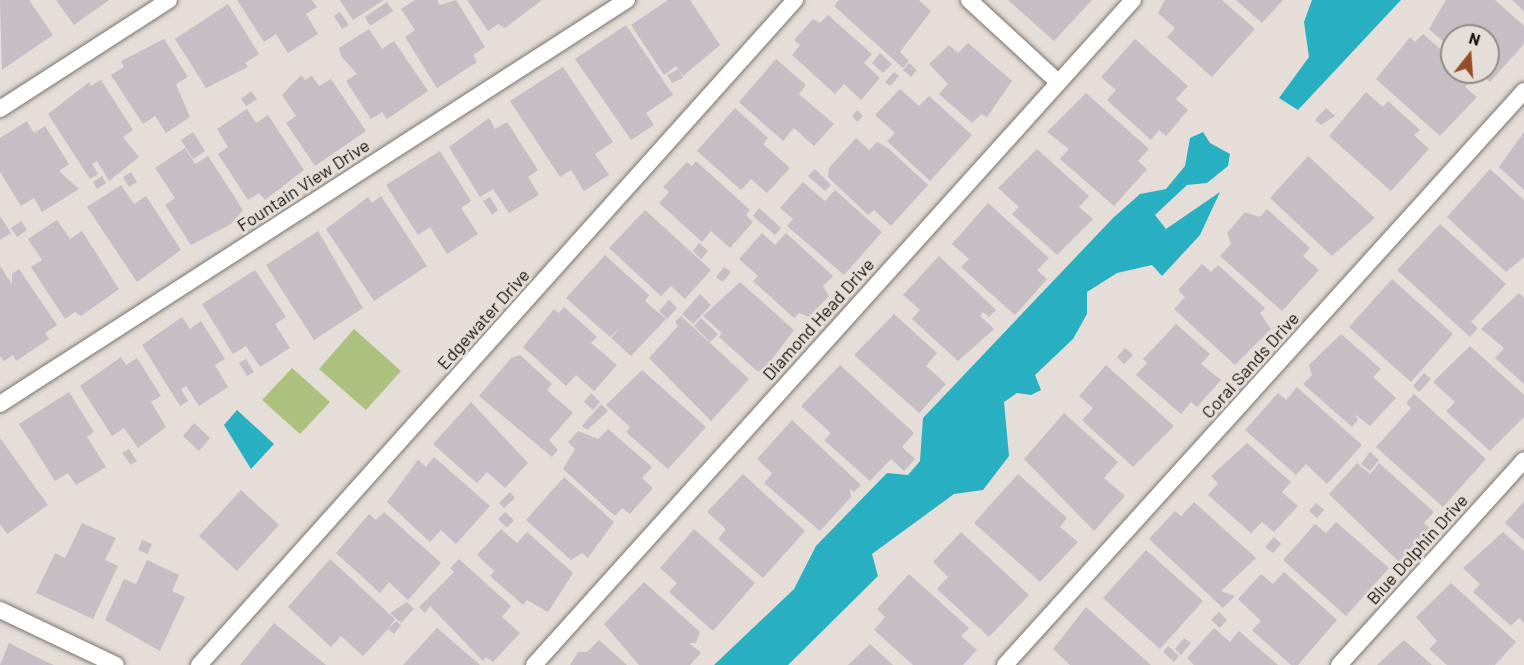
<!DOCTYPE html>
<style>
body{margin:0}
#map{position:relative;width:1524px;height:665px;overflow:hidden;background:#e5ddd7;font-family:Barlow,sans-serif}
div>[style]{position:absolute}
.green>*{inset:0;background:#acc17e}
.water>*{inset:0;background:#29afc2}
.building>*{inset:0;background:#c5bec4}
.roads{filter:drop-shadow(0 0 2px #7b746e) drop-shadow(0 0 2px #7b746e)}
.service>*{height:16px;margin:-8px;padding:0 8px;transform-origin:8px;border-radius:8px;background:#fff}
span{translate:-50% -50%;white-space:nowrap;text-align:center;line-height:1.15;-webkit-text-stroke:6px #e5ddd7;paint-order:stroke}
.street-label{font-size:18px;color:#14110f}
.north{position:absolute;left:1440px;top:24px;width:60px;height:60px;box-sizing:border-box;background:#e5ddd7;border:2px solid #918b87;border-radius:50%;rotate:17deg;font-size:16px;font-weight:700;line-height:24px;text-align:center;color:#14110f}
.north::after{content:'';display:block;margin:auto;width:21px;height:27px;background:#944e28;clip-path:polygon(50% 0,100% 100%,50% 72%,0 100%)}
</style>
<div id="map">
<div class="green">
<i style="clip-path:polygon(354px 329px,401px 371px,366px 410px,319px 369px)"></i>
<i style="clip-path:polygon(292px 368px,330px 402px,300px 434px,262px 400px)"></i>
</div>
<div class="water">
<i style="clip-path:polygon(1312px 0,1401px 0,1298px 110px,1279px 98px,1309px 57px,1304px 22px)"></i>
<i style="clip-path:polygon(1203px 132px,1210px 143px,1230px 154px,1228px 166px,1207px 183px,1187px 185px,1155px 215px,1166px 229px,1220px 192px,1200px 235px,1162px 276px,1152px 265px,1117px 273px,1087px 292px,1087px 314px,1073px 339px,1035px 375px,1041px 390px,1031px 395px,1017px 393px,1004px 402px,1009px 456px,983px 490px,954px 494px,872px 554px,878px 576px,788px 665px,714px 665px,794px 589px,816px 546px,887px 473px,908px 475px,920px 461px,923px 418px,1113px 218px,1140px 194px,1166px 189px,1185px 166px,1190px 138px)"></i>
<i style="clip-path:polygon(237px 410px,274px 444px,251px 469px,224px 425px)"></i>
</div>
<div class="building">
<i style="clip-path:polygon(0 0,29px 0,53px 35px,2px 70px)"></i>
<i style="clip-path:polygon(56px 0,109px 0,74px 25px)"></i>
<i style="clip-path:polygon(237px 0,312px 0,317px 7px,306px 14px,318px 34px,288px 53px,276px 34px,264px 42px)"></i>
<i style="clip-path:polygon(340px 0,384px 0,353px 20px)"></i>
<i style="clip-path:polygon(415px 0,437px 0,440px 5px,456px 0,485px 47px,473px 55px,477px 62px,437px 88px,405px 37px,415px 30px,401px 9px)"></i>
<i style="clip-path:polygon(467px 0,542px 0,505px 28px,498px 24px,488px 31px)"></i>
<i style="clip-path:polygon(668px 0,690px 0,720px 45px,683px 76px,676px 66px,664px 75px,631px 25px)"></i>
<i style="clip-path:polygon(839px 0,919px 0,931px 11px,900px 52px,909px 61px,903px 68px,834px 6px)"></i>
<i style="clip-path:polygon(1008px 0,1092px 0,1054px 41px)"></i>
<i style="clip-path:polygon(1165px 0,1222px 0,1255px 29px,1212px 77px,1167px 37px,1175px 28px,1158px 13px)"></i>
<i style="clip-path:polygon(1236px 0,1283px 0,1262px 23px)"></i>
<i style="clip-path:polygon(1446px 0,1495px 0,1524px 26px,1524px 44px,1490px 82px,1478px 72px,1488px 72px,1488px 36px,1452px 36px,1452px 49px,1429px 29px)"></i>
<i style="clip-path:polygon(1512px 0,1524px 0,1524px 11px)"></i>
<i style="clip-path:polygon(387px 2px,393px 11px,370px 26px,365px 17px)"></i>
<i style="clip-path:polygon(228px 4px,259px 54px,245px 63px,248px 67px,206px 88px,175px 39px)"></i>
<i style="clip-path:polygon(340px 12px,349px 25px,342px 29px,334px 16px)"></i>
<i style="clip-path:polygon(828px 15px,872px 54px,864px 63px,880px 78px,861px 100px,844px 84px,835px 94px,792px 55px,800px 45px,794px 40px,813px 19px,820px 23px)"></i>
<i style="clip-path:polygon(626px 25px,673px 95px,646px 113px,654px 125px,631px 140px,575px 59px)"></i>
<i style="clip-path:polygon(369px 29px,382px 49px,394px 41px,428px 91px,387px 119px,382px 112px,371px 119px,346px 81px,357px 74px,341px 56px,339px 48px)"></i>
<i style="clip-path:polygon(1423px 34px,1452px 59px,1452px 72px,1473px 78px,1465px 87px,1477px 97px,1440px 136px,1376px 79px,1410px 37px,1415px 42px)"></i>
<i style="clip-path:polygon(164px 39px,188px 77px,176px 84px,190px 117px,166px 133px,155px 116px,143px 124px,111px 75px,124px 67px,121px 61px)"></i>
<i style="clip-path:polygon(1135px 39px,1188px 86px,1176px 99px,1188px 110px,1166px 136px,1159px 130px,1151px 140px,1107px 100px,1116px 90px,1101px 77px)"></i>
<i style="clip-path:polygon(968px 43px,1012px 81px,987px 117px,981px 114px,972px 123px,939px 94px,948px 84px,929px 64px,949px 45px,958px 53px)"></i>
<i style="clip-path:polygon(880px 53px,892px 64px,883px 73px,872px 63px)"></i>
<i style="clip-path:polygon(776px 59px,806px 85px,799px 94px,834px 124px,814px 146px,794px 128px,783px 141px,739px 102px)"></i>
<i style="clip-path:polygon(909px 63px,917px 70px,911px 77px,903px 70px)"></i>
<i style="clip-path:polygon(563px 67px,613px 142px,595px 154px,609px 175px,584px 191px,571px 170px,560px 177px,510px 101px)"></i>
<i style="clip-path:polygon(678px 69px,683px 78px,672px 83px,667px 75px)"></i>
<i style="clip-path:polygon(894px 72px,899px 76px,890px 86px,885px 82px)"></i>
<i style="clip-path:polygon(301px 75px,305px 80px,312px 76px,319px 86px,331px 79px,366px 131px,315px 166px,286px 123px,296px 116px,282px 95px)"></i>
<i style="clip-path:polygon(101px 80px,133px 130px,123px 137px,139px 157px,109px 181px,97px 161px,92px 164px,98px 174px,90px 179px,48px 114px,89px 82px,91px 86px)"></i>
<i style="clip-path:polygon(900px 89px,919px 106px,929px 96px,972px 135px,930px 181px,887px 141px,895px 133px,875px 115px)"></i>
<i style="clip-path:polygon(251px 91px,257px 99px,246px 106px,241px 99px)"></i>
<i style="clip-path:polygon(1366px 92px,1383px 107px,1388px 101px,1420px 130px,1414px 135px,1429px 149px,1391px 191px,1329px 136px)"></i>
<i style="clip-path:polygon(1086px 93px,1149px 149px,1138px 161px,1147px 169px,1114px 206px,1060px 159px,1069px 149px,1047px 132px)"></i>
<i style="clip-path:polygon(735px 108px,768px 138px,763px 144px,790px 168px,767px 193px,751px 179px,741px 190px,697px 151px)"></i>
<i style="clip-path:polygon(1326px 108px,1335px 116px,1321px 125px,1315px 120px)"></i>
<i style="clip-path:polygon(247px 109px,256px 123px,268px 115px,304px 170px,265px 200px,259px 193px,248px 200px,218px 154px,228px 147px,217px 129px)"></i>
<i style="clip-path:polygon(857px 110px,863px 116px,857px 122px,852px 116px)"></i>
<i style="clip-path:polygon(489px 118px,495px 129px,507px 122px,538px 170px,528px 177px,539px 195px,509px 213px,493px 189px,480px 197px,449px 147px)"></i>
<i style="clip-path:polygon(27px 121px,34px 133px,45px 126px,69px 164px,59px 171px,79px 189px,42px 212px,34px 198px,21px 206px,0 172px,0 138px)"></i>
<i style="clip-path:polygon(193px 132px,205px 151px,193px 159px,181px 140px)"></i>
<i style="clip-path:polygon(1524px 132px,1524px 190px,1499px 167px)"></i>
<i style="clip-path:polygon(856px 138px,869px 150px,877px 142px,889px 149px,928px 185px,891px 226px,874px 210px,868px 215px,828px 177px,829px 168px)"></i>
<i style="clip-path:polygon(185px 148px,195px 164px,208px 156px,243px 210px,231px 224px,191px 245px,165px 205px,175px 198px,155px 168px)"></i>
<i style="clip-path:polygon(1037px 149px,1089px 196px,1079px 207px,1093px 219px,1057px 255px,1012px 214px,1019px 207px,998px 188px)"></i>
<i style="clip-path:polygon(440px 151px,471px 201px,461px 208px,478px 234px,447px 254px,430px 227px,418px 235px,386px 185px)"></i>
<i style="clip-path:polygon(1308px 156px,1375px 218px,1332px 256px,1270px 198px)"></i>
<i style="clip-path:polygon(696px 161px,750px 210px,746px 215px,753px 222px,730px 248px,711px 231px,702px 242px,659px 203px,669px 192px,663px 187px,687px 162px,692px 166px)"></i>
<i style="clip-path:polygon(815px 169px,831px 185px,825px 191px,808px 176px)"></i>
<i style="clip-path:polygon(1490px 169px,1524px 200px,1524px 257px,1506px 272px,1447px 217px)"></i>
<i style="clip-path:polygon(131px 172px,137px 182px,129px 187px,123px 177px)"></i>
<i style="clip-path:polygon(102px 176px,106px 183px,97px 189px,93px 182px)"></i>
<i style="clip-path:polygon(803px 182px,825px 201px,835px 190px,882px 232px,844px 275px,787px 226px,793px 219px,780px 208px)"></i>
<i style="clip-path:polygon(121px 185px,134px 204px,146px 196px,181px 250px,137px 282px,87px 207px)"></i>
<i style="clip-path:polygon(381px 196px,427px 266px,374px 301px,326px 229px,368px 197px,372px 203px)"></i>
<i style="clip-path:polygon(490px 197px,498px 210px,492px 215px,483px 201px)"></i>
<i style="clip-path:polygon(988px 203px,1049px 258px,1037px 270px,1047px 279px,1015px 315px,961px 267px,969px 259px,952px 244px)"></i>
<i style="clip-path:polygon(759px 208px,781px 228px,775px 235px,753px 216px)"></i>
<i style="clip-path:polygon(1267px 209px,1310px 248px,1303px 256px,1319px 270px,1282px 311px,1220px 256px,1231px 244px,1227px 233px,1245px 212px,1260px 217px)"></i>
<i style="clip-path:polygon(645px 210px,711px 270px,685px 299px,671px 286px,661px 296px,609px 248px)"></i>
<i style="clip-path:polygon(0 216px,11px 233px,0 240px)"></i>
<i style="clip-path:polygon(57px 220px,70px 239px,82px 231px,119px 289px,81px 316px,75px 312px,65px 319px,31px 267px,42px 260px,28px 239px)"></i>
<i style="clip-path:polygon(21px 221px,27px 230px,17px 237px,11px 228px)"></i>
<i style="clip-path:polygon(1440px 224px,1506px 284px,1471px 322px,1478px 328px,1470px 337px,1397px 270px)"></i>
<i style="clip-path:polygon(318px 231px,363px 308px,314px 340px,266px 265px)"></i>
<i style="clip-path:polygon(762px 233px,775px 245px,786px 233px,833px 276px,823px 286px,829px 296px,809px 317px,799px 313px,794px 318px,753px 281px,758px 276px,739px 259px)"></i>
<i style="clip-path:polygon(699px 243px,708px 251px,701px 259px,693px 251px)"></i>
<i style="clip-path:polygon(605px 255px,649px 295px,645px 301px,666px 319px,631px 356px,611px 338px,621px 327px,610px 337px,566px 298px)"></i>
<i style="clip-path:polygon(939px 256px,996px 310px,989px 317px,983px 312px,980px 316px,994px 329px,958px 361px,912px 319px,920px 310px,903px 295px)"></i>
<i style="clip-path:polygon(1202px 264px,1211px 272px,1218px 265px,1265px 308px,1260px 313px,1271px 329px,1235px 365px,1174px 309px,1185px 297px,1178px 290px)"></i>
<i style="clip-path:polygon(0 266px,12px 284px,12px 274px,19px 269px,57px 325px,45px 333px,49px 339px,16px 361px,13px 355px,4px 361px,0 356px)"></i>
<i style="clip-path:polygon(724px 267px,731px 272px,723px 282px,716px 277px)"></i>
<i style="clip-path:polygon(255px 270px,286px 317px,275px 324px,290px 348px,260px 367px,246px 346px,233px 354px,202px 304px)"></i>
<i style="clip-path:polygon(1392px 279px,1453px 334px,1411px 382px,1349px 327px)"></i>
<i style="clip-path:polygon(740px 282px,794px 330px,764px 370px,757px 371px,719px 337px,722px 333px,703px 316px)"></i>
<i style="clip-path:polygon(1519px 293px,1524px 298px,1524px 384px,1495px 358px,1504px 348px,1481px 329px)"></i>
<i style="clip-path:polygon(700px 294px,711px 305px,693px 324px,682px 314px)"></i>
<i style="clip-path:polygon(669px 300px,677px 308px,667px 319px,659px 311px)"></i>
<i style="clip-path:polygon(564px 307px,597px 337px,591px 343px,617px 365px,594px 391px,576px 375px,566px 386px,523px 347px,554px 309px,559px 313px)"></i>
<i style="clip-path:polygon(894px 314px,937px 353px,926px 366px,946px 384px,919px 413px,854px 355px)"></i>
<i style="clip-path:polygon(681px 316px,749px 379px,711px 421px,649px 358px,678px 326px,675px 322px)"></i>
<i style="clip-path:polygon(182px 317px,190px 329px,201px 321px,225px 359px,215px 365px,228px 387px,199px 406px,186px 386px,181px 389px,188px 401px,180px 406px,142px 345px)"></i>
<i style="clip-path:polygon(701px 318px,718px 334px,710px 342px,694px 326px)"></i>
<i style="clip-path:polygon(1176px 324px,1210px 354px,1201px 364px,1221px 380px,1197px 407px,1191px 402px,1181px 414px,1136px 375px,1147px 363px,1143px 359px)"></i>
<i style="clip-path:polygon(1341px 334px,1381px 369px,1373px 377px,1396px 398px,1370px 426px,1355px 414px,1358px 420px,1352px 427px,1303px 384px,1312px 375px,1309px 365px)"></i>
<i style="clip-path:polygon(1470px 346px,1524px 395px,1524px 417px,1490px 451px,1446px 411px,1455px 402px,1433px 382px)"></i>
<i style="clip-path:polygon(1125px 348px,1133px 355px,1124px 364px,1117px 357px)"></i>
<i style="clip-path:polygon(520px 355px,552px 384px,547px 390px,573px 413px,549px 440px,558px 450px,552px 457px,479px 396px,511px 358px)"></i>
<i style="clip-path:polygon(121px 357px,126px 365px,137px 358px,161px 396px,151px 402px,166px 427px,138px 448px,124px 428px,112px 436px,80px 386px)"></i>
<i style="clip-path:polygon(246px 359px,254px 372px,247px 376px,239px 363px)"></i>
<i style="clip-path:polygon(840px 365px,914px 433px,902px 447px,915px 459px,904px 471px,891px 459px,870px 481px,824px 440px,831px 433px,801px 406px)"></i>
<i style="clip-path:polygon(1106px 365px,1174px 426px,1133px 467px,1082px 420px,1093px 408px,1079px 396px)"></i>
<i style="clip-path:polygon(642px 370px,706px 427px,668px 469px,626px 432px,630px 427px,606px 405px)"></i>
<i style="clip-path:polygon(1424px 373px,1431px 379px,1419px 392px,1413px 386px)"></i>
<i style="clip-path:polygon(1297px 387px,1362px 445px,1327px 484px,1306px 464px,1296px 475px,1245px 430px,1278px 393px,1286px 400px)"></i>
<i style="clip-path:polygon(69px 392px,94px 432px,87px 437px,106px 467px,76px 485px,68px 473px,55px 481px,19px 424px)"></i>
<i style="clip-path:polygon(591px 393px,600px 402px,593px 410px,584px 402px)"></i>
<i style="clip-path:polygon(1414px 394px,1486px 459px,1443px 507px,1376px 447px,1411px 408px,1406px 403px)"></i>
<i style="clip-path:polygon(471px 402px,528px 463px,505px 488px,487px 472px,477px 483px,433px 444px)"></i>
<i style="clip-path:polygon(601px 404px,608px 411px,587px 430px,582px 426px)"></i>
<i style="clip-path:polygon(1064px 413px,1118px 462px,1104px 478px,1125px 496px,1094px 531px,1024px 459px)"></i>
<i style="clip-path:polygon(792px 420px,861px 485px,854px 492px,850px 489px,851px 497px,820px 531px,764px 483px,772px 473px,757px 459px)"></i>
<i style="clip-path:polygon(194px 423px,210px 438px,199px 451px,183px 436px)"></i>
<i style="clip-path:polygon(608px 429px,652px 467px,642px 478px,653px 488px,630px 514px,622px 508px,615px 516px,563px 469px,575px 449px,568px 442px,578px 431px,598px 439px)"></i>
<i style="clip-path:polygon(0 438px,48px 505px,7px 534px,0 524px)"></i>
<i style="clip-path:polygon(1247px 443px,1291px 482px,1282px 492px,1298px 506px,1274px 532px,1262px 522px,1251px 533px,1208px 495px,1218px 483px,1211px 476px)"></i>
<i style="clip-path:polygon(129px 449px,137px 461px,131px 465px,122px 453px)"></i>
<i style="clip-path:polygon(1370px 452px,1379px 460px,1370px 471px,1361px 464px)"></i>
<i style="clip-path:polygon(434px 457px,490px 506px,456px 544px,441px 530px,430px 542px,387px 502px,418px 460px,426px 467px)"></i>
<i style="clip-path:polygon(1357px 463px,1370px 474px,1379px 463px,1434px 512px,1424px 523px,1431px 529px,1399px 562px,1329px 494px)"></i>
<i style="clip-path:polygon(743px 474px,805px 531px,763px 578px,718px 539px,726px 529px,707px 512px)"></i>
<i style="clip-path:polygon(1018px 474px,1067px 518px,1060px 527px,1078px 542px,1040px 582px,974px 523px)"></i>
<i style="clip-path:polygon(564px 477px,614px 522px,588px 558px,582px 553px,571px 560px,526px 520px)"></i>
<i style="clip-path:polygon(241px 490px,279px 525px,237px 571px,199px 536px)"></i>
<i style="clip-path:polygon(510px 492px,515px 498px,504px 508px,499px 503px)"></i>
<i style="clip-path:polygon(1524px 501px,1524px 540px,1505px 523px)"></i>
<i style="clip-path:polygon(1194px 502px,1256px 558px,1221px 591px,1235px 596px,1223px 608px,1149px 539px,1175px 511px,1181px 516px)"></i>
<i style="clip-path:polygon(1316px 503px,1324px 510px,1317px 518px,1309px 511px)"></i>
<i style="clip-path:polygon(384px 512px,441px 563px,408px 600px,389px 582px,380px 593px,336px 553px,369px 514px,376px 520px)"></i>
<i style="clip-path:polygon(505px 512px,514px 520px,507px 528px,498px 519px)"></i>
<i style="clip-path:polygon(1336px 522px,1389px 568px,1346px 616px,1283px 560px,1315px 524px,1326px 533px)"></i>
<i style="clip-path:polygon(82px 523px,116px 538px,105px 560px,118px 566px,93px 619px,36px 593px,55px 553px,65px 558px)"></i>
<i style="clip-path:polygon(501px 529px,517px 543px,527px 532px,573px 573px,548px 612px,527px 600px,523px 605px,490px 576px,494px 571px,477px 555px)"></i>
<i style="clip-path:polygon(694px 529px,755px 583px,713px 631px,669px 592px,677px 583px,660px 568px)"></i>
<i style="clip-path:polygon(961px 532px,1029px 595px,989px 637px,937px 589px,948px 577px,933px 562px)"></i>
<i style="clip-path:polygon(1503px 532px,1524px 551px,1524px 623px,1519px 618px,1511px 626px,1473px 592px,1480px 584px,1463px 568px)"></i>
<i style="clip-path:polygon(1274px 537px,1281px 544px,1273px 553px,1265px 547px)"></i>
<i style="clip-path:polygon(142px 540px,152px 544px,148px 554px,138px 550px)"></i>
<i style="clip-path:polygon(1146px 550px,1203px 601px,1160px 649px,1103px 598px)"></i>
<i style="clip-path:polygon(330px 559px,395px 619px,388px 629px,396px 621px,401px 625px,394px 634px,388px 629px,363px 656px,341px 636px,331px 647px,288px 607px)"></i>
<i style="clip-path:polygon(459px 559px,511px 606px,502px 617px,520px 633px,493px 662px,486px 657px,483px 661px,430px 606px,425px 613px,419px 607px,454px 572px,459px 577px,450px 568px)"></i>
<i style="clip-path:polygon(147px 560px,179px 575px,172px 591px,185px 597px,160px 651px,105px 620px,124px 579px,136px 584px)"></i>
<i style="clip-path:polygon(1284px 572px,1337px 620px,1298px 665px,1291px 665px,1252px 630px,1261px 621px,1238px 599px,1261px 574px,1273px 584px)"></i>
<i style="clip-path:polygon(909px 574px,969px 628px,961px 636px,977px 650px,963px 665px,913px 665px,874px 630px,885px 617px,877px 609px)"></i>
<i style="clip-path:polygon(644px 582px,700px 632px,696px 643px,689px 643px,701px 653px,690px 665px,639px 665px,604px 624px)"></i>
<i style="clip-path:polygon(1451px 583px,1516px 642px,1495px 665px,1447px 665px,1429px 649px,1437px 641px,1416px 617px)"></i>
<i style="clip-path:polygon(407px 602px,414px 609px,401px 623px,390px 613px)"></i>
<i style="clip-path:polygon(1086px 607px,1151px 665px,1070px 665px,1053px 649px)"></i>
<i style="clip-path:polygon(1219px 612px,1227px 620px,1220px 628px,1211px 620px)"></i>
<i style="clip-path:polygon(274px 623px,326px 665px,240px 665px)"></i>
<i style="clip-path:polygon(437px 628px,480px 665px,403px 665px)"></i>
<i style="clip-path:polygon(1214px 628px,1230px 642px,1239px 631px,1278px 665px,1194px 665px,1187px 658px)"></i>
<i style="clip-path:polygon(1184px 638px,1191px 643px,1181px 655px,1175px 649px)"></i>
<i style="clip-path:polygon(599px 640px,627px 665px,570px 665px,578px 652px,587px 652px)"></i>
<i style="clip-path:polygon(1404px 640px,1432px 665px,1377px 665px)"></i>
<i style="clip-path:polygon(9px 643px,45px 661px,54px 665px,0 665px)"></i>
<i style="clip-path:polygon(870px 644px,893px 665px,848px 665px)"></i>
<i style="clip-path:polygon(1168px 646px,1179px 656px,1174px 662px,1163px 652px)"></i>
</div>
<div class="roads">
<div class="service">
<i style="left:969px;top:0;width:121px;rotate:42.7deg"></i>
<i style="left:0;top:109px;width:201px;rotate:-32.8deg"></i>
<i style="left:0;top:404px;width:746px;rotate:-32.8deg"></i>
<i style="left:0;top:610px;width:128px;rotate:25.4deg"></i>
<i style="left:199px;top:665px;width:893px;rotate:-48.13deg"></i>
<i style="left:534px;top:665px;width:895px;rotate:-47.99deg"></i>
<i style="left:1005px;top:665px;width:774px;rotate:-47.88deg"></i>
<i style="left:1339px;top:665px;width:276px;rotate:-47.9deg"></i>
</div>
</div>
<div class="street-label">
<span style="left:303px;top:185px;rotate:-33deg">Fountain View Drive</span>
<span style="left:483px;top:319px;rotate:-48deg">Edgewater Drive</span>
<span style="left:818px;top:319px;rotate:-48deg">Diamond Head Drive</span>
<span style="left:1250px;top:365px;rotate:-48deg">Coral Sands Drive</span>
<span style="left:1417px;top:549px;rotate:-48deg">Blue Dolphin Drive</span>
</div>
<div class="north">N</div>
</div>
